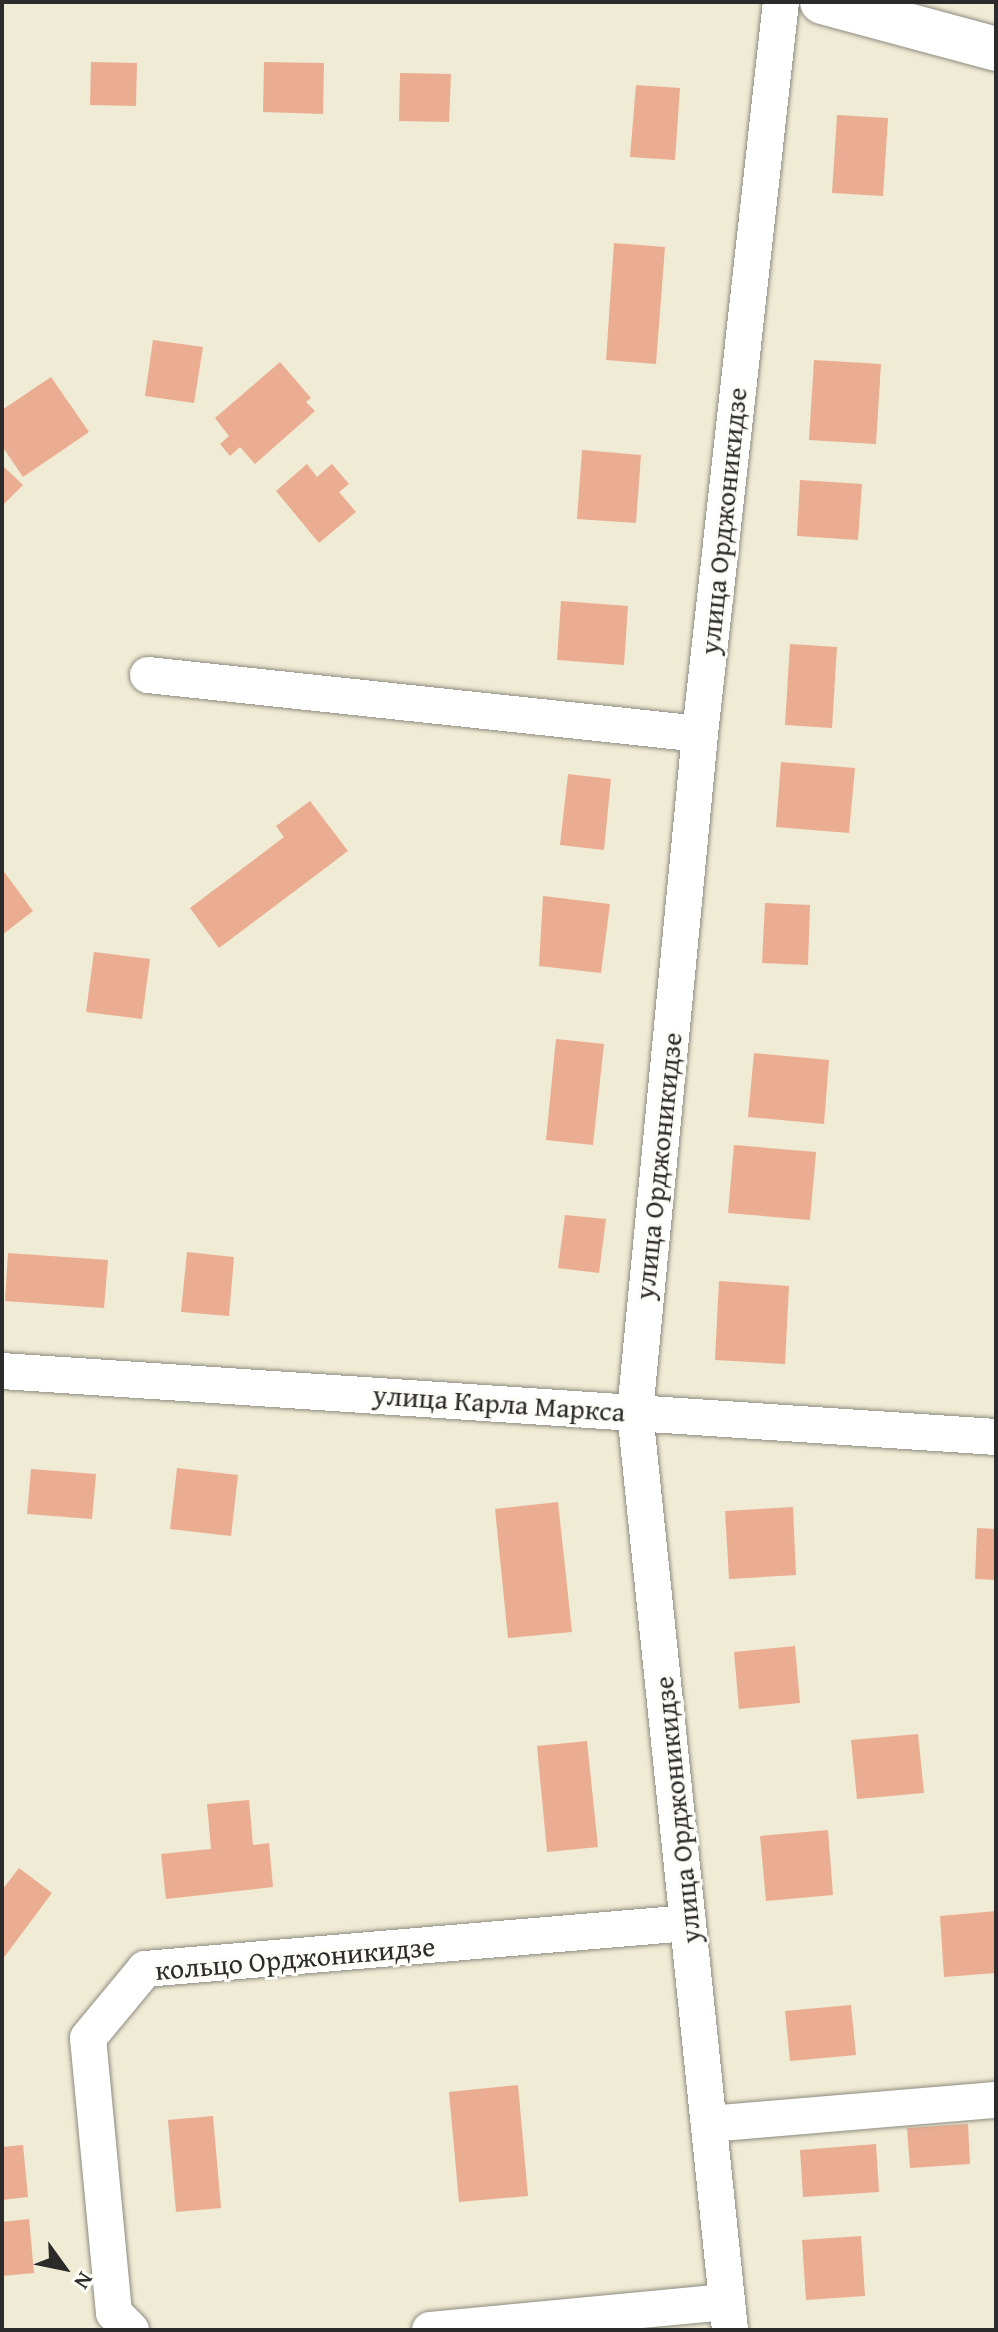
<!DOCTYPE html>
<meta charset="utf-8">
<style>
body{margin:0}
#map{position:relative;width:998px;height:2332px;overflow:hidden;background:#f0ebd4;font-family:"Gentium Book Plus",serif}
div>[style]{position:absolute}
.building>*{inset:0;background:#eaad92}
.roads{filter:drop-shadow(0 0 2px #8e8b80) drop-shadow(0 0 2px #8e8b80)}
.street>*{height:36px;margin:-18px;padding:0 18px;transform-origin:18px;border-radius:18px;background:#fff}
.secondary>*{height:44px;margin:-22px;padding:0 22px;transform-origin:22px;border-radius:22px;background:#fff}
span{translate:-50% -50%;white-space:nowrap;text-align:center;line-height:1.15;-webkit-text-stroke:6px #fdfcf7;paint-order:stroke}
.street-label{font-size:28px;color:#2b2b2b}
.frame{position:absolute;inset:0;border:4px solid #2b2b2b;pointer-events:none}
.north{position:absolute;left:24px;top:2228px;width:80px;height:80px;-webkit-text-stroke:6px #fdfcf7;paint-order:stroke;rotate:123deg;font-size:22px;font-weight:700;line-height:32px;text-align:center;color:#2b2b2b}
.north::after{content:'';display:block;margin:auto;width:28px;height:36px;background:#2b2b2b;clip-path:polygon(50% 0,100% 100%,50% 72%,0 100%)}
</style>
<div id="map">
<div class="building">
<i style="clip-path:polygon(91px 62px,137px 63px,136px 106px,90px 105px)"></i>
<i style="clip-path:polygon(264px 62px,324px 63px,323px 114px,263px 112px)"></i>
<i style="clip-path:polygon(400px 73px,451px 74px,449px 122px,399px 121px)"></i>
<i style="clip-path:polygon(636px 85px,680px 88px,675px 160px,630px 157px)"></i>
<i style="clip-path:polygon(837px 115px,888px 118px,883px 196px,832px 193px)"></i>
<i style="clip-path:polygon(614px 243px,665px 247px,656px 364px,606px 360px)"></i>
<i style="clip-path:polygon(153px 340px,203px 347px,194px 403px,145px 396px)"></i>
<i style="clip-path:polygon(814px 360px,881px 364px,876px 444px,809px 440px)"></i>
<i style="clip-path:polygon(280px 362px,311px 398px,306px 402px,315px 411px,255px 464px,240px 447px,230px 456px,220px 444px,229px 436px,215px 418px)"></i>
<i style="clip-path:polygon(51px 377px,89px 432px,23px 477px,2px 446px,2px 410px)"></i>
<i style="clip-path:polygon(582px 450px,641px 455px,636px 523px,577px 519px)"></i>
<i style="clip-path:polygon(307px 464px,317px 477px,332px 464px,349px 484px,339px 492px,356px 512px,319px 543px,276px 491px)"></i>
<i style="clip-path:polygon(2px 465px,23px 485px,2px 506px)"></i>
<i style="clip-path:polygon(800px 480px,862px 484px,858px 540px,797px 536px)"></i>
<i style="clip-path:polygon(561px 601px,628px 606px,624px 665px,557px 660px)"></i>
<i style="clip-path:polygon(790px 644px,837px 647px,832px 728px,785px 725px)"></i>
<i style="clip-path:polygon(781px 762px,855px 768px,849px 833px,776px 827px)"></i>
<i style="clip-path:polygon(568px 774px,611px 779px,604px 850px,560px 845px)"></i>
<i style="clip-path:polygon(310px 801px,348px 851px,219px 948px,190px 908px,284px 837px,276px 826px)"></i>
<i style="clip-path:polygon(2px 869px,33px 911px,2px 935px)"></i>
<i style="clip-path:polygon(543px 896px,610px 904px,601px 973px,539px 966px)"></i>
<i style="clip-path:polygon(765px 903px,810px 905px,808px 965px,762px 963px)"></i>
<i style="clip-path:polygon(94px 952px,150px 959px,142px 1019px,86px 1012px)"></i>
<i style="clip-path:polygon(556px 1039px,604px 1044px,593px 1145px,546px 1140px)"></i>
<i style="clip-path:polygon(754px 1053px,829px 1060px,824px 1124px,748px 1117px)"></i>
<i style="clip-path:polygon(734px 1145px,816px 1152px,810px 1220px,728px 1213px)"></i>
<i style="clip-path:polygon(565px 1215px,606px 1219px,599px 1273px,558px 1268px)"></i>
<i style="clip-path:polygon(187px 1252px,234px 1257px,229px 1316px,181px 1312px)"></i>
<i style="clip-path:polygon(8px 1253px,108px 1260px,104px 1308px,5px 1301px)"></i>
<i style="clip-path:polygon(719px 1281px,789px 1286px,785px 1364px,715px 1360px)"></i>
<i style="clip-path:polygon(177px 1468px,238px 1475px,231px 1536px,170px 1529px)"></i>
<i style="clip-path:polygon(31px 1469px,96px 1474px,92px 1519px,27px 1514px)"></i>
<i style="clip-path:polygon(558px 1502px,572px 1632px,508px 1638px,495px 1509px)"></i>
<i style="clip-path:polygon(793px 1507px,796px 1575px,729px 1579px,725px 1511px)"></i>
<i style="clip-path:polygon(977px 1528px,996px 1529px,996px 1580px,975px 1579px)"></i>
<i style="clip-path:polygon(795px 1646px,800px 1703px,739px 1709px,734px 1652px)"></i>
<i style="clip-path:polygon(918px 1734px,924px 1793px,857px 1799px,851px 1740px)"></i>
<i style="clip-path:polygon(587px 1741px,598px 1847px,547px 1852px,537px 1746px)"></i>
<i style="clip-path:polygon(249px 1800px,253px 1845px,269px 1843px,273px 1887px,166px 1899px,161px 1854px,211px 1849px,207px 1804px)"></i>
<i style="clip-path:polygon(828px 1830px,833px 1895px,766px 1901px,760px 1836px)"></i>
<i style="clip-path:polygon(19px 1868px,52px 1893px,2px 1960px,2px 1890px)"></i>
<i style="clip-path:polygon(996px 1911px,996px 1973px,944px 1977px,940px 1916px)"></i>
<i style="clip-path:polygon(851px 2005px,856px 2055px,790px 2061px,785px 2011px)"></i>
<i style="clip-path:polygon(518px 2085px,528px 2196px,459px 2202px,449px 2092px)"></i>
<i style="clip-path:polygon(213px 2116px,221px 2208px,176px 2212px,168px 2120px)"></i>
<i style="clip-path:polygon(968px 2124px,970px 2164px,910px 2168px,907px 2128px)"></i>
<i style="clip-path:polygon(876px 2144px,879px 2192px,803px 2197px,800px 2150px)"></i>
<i style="clip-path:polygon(23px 2145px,28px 2197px,2px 2200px,2px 2147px)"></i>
<i style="clip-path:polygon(29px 2219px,34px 2273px,2px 2276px,2px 2222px)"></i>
<i style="clip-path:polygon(861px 2236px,865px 2296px,806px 2300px,802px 2240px)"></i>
</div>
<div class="roads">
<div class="street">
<i style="left:148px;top:675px;width:555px;rotate:6.1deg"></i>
<i style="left:2px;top:1371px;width:996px;rotate:3.8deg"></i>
<i style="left:709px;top:2124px;width:288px;rotate:-4.8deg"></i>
<i style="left:131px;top:2330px;width:24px;rotate:-135deg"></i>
<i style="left:114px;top:2313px;width:276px;rotate:-95.4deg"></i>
<i style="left:88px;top:2038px;width:89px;rotate:-50.4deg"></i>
<i style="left:145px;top:1969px;width:545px;rotate:-4.84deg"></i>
<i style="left:430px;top:2330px;width:298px;rotate:-5.4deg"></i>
<i style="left:730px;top:2330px;width:923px;rotate:-95.91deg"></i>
<i style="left:635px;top:1412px;width:681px;rotate:-84.52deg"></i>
<i style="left:700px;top:734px;width:736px;rotate:-83.69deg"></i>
</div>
<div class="secondary">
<i style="left:822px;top:2px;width:180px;rotate:15.1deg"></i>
</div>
</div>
<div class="street-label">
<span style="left:723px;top:521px;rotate:-84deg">улица Орджоникидзе</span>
<span style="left:658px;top:1166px;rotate:-84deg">улица Орджоникидзе</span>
<span style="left:499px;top:1403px;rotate:4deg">улица Карла Маркса</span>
<span style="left:677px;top:1810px;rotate:-96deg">улица Орджоникидзе</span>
<span style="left:295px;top:1958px;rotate:-5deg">кольцо Орджоникидзе</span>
</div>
<div class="frame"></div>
<div class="north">N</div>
</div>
